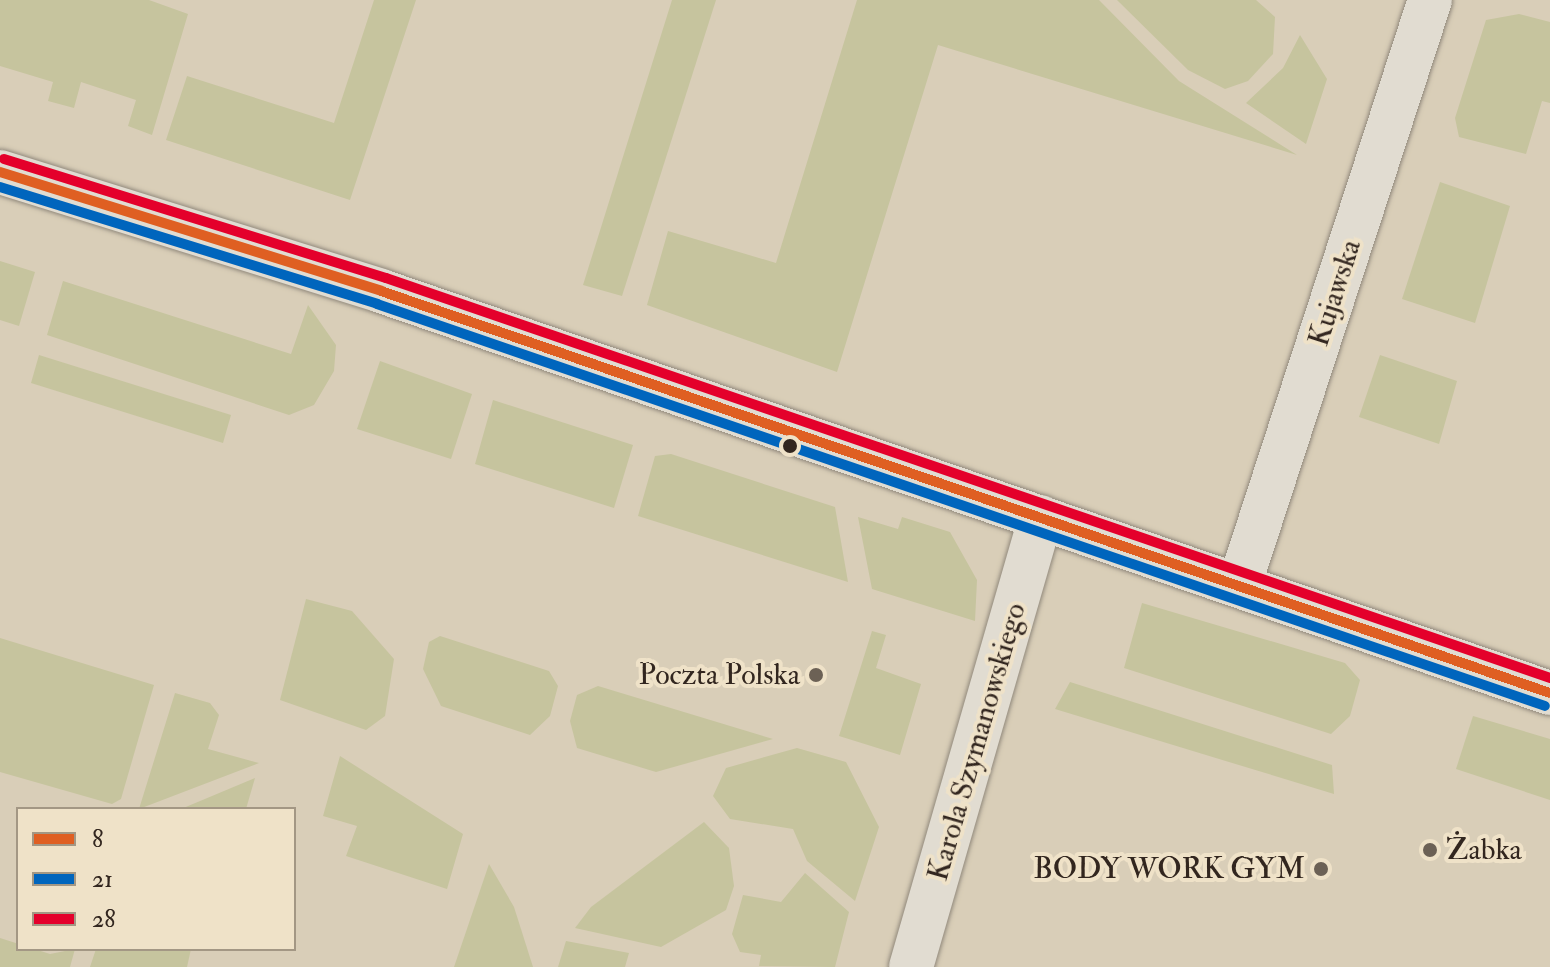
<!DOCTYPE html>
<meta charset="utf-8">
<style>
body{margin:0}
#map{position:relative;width:1550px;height:967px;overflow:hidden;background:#d9ceb8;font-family:"IM FELL Double Pica",serif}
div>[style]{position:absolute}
.green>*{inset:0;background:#c6c49e}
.roads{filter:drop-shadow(0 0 2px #91897c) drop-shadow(0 0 2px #91897c)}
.street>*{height:44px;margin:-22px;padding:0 22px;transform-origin:22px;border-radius:22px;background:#e1dcd1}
.bus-1>*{height:10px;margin:-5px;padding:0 5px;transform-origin:5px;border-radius:5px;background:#df5f22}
.bus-2>*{height:10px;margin:-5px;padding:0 5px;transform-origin:5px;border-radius:5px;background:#0065bd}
.bus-3>*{height:10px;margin:-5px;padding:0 5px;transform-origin:5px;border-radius:5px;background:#e4002b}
.dots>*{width:22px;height:22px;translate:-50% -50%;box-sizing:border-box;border:4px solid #efe2c8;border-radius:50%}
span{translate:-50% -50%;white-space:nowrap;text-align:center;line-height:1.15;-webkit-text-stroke:8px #efe2c8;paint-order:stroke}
.street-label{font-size:30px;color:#32261f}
.poi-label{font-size:30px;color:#32261f}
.right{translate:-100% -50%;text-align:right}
.left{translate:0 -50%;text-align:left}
.legend{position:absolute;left:16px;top:807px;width:280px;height:144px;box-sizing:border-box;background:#efe2c8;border:2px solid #a39784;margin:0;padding:10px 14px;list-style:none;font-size:24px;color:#32261f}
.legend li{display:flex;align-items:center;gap:16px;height:40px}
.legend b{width:40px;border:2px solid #a39784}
</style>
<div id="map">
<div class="green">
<i style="clip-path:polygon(0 0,149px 0,188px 14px,152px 135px,128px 126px,136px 100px,81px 82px,74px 108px,48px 101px,53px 82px,0 66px)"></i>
<i style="clip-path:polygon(374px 0,416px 0,350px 200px,166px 140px,187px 76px,334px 123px)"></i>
<i style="clip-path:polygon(672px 0,716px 0,622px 296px,583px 285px)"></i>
<i style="clip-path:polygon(857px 0,1099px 0,1179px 81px,1297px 155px,938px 45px,837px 372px,647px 305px,668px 231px,776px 263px)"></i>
<i style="clip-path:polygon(1117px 0,1256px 0,1275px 17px,1273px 54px,1248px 81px,1225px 89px,1188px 70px)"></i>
<i style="clip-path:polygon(1519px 14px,1550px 22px,1550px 103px,1542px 101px,1526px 154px,1459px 137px,1455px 118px,1486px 20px)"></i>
<i style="clip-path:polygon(1300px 35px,1327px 79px,1306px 144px,1246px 103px,1283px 68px)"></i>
<i style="clip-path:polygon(1440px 182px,1510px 206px,1475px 323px,1402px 299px)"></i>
<i style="clip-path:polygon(0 261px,35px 272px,19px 326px,0 320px)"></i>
<i style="clip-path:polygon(63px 281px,291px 354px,308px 305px,336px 345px,334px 371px,314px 405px,289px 415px,47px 335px)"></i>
<i style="clip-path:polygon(39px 355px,231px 415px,223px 443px,31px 383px)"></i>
<i style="clip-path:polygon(1380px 355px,1457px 381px,1439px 444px,1359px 417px)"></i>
<i style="clip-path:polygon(380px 361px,472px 394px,451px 459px,357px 429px)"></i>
<i style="clip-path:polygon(493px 400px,633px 445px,614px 508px,475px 464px)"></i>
<i style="clip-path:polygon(671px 454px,835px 507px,848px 582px,638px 516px,655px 456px)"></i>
<i style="clip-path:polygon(858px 517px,898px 529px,902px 517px,950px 532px,977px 580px,975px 621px,872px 589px)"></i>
<i style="clip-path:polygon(306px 599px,352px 611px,394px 659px,385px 716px,366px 730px,280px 700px)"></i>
<i style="clip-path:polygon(1142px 603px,1345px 663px,1360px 680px,1350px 716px,1331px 734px,1124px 668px)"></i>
<i style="clip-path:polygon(872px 631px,886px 635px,876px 668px,921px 684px,900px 755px,839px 736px)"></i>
<i style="clip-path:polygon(440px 636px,549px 671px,558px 686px,550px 716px,530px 735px,441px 706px,423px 669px,429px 642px)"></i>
<i style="clip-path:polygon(0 638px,154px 685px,121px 799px,112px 804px,0 772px)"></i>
<i style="clip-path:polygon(1070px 682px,1332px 765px,1334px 794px,1055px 709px)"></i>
<i style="clip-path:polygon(598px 686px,773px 739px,656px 772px,577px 748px,570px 721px,577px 695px)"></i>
<i style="clip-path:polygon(175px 693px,210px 703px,219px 715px,208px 749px,259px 763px,139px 809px)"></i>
<i style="clip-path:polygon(1473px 716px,1550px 739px,1550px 800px,1456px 769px)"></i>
<i style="clip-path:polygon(797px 748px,846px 762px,879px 827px,855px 901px,807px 861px,793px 829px,730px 819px,713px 796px,726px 768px)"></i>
<i style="clip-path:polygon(340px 756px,463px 834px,447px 889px,346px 856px,357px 826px,323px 816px)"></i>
<i style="clip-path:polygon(255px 778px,246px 809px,181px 809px)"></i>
<i style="clip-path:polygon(704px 822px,729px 848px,734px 886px,726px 910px,661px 947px,575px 928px,591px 907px)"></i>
<i style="clip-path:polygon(489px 864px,514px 907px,533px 967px,454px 967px)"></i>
<i style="clip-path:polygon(805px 873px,849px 912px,835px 967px,759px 966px,761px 955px,740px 952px,732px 934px,743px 895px,781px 902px)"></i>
<i style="clip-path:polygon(0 938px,50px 954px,75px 949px,70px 967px,0 967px)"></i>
<i style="clip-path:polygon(566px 941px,629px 953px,625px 967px,558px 967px)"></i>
<i style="clip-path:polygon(96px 949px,191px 949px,187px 967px,90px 967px)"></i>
</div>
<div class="roads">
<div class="street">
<i style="left:0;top:172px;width:399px;rotate:17.3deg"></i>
<i style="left:381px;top:291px;width:1236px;rotate:18.98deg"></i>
<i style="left:1239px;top:586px;width:616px;rotate:-71.95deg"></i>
<i style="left:911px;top:967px;width:468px;rotate:-73.9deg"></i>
</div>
</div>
<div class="bus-1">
<i style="left:0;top:172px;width:399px;rotate:17.3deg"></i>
<i style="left:381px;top:291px;width:1236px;rotate:18.98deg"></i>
</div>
<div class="bus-2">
<i style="left:0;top:187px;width:395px;rotate:17.2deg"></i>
<i style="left:377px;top:304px;width:1235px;rotate:18.99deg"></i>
</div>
<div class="bus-3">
<i style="left:4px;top:159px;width:400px;rotate:17.3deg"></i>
<i style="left:386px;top:278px;width:1231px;rotate:18.96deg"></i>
</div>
<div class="dots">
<i style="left:790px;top:446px;background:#32261f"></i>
<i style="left:816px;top:675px;background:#6c6155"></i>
<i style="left:1430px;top:850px;background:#6c6155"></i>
<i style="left:1321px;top:869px;background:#6c6155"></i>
</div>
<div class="street-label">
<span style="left:1335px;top:293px;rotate:-72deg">Kujawska</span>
<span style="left:977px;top:742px;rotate:-74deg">Karola Szymanowskiego</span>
</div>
<div class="poi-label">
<span class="right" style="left:800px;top:675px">Poczta Polska</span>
<span class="left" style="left:1446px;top:850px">Żabka</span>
<span class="right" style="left:1305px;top:869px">BODY WORK GYM</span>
</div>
<ul class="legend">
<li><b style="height:10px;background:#df5f22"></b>8</li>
<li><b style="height:10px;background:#0065bd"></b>21</li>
<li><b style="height:10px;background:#e4002b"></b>28</li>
</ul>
</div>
